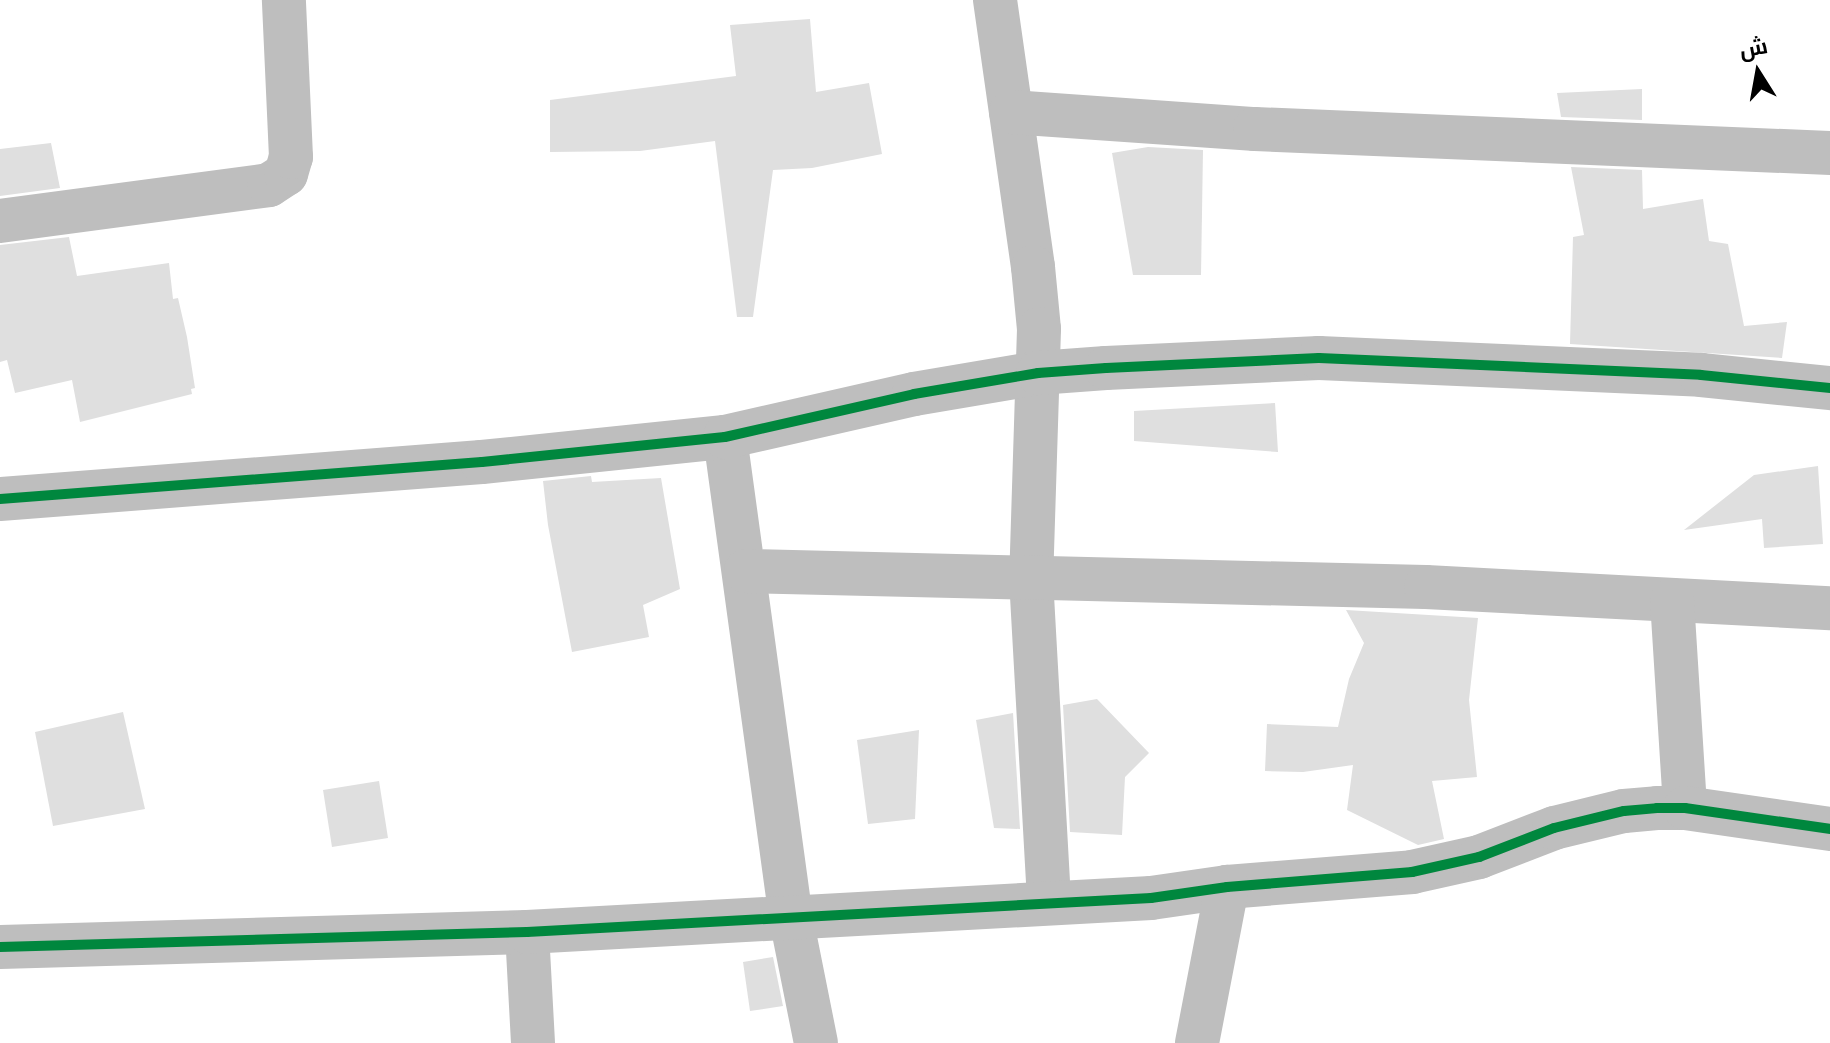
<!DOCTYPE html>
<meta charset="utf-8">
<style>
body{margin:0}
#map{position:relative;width:1830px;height:1043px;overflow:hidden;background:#fff;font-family:"Fira Sans Condensed",Cairo,sans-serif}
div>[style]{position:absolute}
.building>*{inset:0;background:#dfdfdf}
.minor>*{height:44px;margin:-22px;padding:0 22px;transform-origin:22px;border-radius:22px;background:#bebebe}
.cycleway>*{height:10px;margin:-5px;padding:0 5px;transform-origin:5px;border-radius:5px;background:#00873e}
span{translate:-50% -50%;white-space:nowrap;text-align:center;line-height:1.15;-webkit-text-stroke:7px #fff;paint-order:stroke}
.north{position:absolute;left:1718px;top:32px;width:80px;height:80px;-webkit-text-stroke:6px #fff;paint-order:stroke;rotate:349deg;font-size:22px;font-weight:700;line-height:32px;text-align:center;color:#000}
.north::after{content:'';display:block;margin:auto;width:28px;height:36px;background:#000;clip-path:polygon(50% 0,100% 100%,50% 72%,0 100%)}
</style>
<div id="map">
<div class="building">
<i style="clip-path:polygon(810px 19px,816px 92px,869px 83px,882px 154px,812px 168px,773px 170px,753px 317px,737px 317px,715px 141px,640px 151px,550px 152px,550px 100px,736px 76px,730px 25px)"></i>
<i style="clip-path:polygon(1642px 89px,1642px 120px,1561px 117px,1557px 93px)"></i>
<i style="clip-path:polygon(51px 143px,60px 188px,0 196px,0 149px)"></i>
<i style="clip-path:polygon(1148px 147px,1203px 150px,1201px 275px,1133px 275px,1112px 153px)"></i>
<i style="clip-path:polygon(1571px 167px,1642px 170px,1643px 209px,1703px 199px,1709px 241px,1728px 244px,1744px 326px,1787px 322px,1782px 358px,1570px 344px,1573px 237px,1584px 235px)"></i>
<i style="clip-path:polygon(69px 237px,77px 276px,169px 263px,173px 299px,178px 298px,187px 337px,195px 388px,191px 389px,192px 394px,80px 422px,72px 380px,15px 393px,7px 360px,0 362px,0 245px)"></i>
<i style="clip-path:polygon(1275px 403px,1278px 452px,1134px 441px,1134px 411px)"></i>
<i style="clip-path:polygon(1818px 466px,1823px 544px,1764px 548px,1762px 519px,1684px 530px,1754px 475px)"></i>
<i style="clip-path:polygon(591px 476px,592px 482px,661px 478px,680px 589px,643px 605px,649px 637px,572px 652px,548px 525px,543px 481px)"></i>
<i style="clip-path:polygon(1346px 610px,1478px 618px,1469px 700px,1477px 777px,1432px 781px,1444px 839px,1418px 845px,1347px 810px,1353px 765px,1303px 772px,1265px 771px,1267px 724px,1338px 727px,1349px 679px,1364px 643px)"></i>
<i style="clip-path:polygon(1097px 699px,1149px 753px,1125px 777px,1122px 835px,1070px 832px,1063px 705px)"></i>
<i style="clip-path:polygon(123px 712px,145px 809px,53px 826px,35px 732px)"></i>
<i style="clip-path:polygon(1013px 713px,1020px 829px,994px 828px,976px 720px)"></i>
<i style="clip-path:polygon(919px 730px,915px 819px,868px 824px,857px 740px)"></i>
<i style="clip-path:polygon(379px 781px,388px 838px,332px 847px,323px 790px)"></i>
<i style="clip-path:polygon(773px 957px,783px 1006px,750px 1011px,743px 962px)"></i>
</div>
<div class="minor">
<i style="left:995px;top:0;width:270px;rotate:81.9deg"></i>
<i style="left:1033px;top:267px;width:62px;rotate:84.5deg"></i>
<i style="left:1039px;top:329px;width:249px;rotate:91.8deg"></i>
<i style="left:1031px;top:578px;width:325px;rotate:86.8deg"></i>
<i style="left:1011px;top:112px;width:245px;rotate:4deg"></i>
<i style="left:1255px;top:129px;width:576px;rotate:2.39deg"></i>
<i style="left:0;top:221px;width:271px;rotate:-7.6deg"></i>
<i style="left:269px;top:185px;width:20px;rotate:-33deg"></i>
<i style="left:286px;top:174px;width:18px;rotate:-74deg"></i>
<i style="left:291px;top:157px;width:157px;rotate:-92.6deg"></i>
<i style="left:725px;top:437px;width:486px;rotate:82.2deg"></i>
<i style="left:791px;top:918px;width:127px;rotate:78.7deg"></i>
<i style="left:0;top:499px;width:483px;rotate:-4.4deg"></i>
<i style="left:482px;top:462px;width:244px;rotate:-5.9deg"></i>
<i style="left:725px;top:437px;width:194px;rotate:-12.8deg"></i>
<i style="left:914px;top:394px;width:126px;rotate:-9.6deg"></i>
<i style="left:1038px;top:373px;width:68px;rotate:-4.2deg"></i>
<i style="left:1106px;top:368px;width:213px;rotate:-2.7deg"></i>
<i style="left:1319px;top:358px;width:382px;rotate:2.5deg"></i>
<i style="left:1701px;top:375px;width:130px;rotate:5.8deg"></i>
<i style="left:746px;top:571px;width:680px;rotate:1.35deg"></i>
<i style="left:1426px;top:587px;width:405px;rotate:3deg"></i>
<i style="left:1672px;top:600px;width:208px;rotate:86.4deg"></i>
<i style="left:527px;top:932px;width:111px;rotate:86.9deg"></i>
<i style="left:0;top:947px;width:527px;rotate:-1.63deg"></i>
<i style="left:527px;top:932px;width:625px;rotate:-3.12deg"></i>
<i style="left:1151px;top:898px;width:77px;rotate:-8.2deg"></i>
<i style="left:1227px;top:887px;width:186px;rotate:-4.6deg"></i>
<i style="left:1412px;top:872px;width:69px;rotate:-12.6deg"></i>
<i style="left:1479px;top:857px;width:80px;rotate:-21.1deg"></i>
<i style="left:1554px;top:828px;width:72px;rotate:-13.7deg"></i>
<i style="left:1624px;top:811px;width:33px;rotate:-5deg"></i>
<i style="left:1657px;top:808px;width:28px"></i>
<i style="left:1685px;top:808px;width:147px;rotate:8.2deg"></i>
<i style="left:1197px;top:1043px;width:159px;rotate:-79.1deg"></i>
</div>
<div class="cycleway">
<i style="left:0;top:499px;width:483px;rotate:-4.4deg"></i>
<i style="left:482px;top:462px;width:244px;rotate:-5.9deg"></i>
<i style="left:725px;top:437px;width:194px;rotate:-12.8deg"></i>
<i style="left:914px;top:394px;width:126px;rotate:-9.6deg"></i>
<i style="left:1038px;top:373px;width:68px;rotate:-4.2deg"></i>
<i style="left:1106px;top:368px;width:213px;rotate:-2.7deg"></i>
<i style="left:1319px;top:358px;width:382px;rotate:2.5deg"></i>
<i style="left:1701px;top:375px;width:130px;rotate:5.8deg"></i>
<i style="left:0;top:947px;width:527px;rotate:-1.63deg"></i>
<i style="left:527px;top:932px;width:625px;rotate:-3.12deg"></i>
<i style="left:1151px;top:898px;width:77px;rotate:-8.2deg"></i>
<i style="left:1227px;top:887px;width:186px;rotate:-4.6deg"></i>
<i style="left:1412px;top:872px;width:69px;rotate:-12.6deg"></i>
<i style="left:1479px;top:857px;width:80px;rotate:-21.1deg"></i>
<i style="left:1554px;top:828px;width:72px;rotate:-13.7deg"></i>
<i style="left:1624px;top:811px;width:33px;rotate:-5deg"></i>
<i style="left:1657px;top:808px;width:28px"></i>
<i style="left:1685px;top:808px;width:147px;rotate:8.2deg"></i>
</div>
<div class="north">ش</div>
</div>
